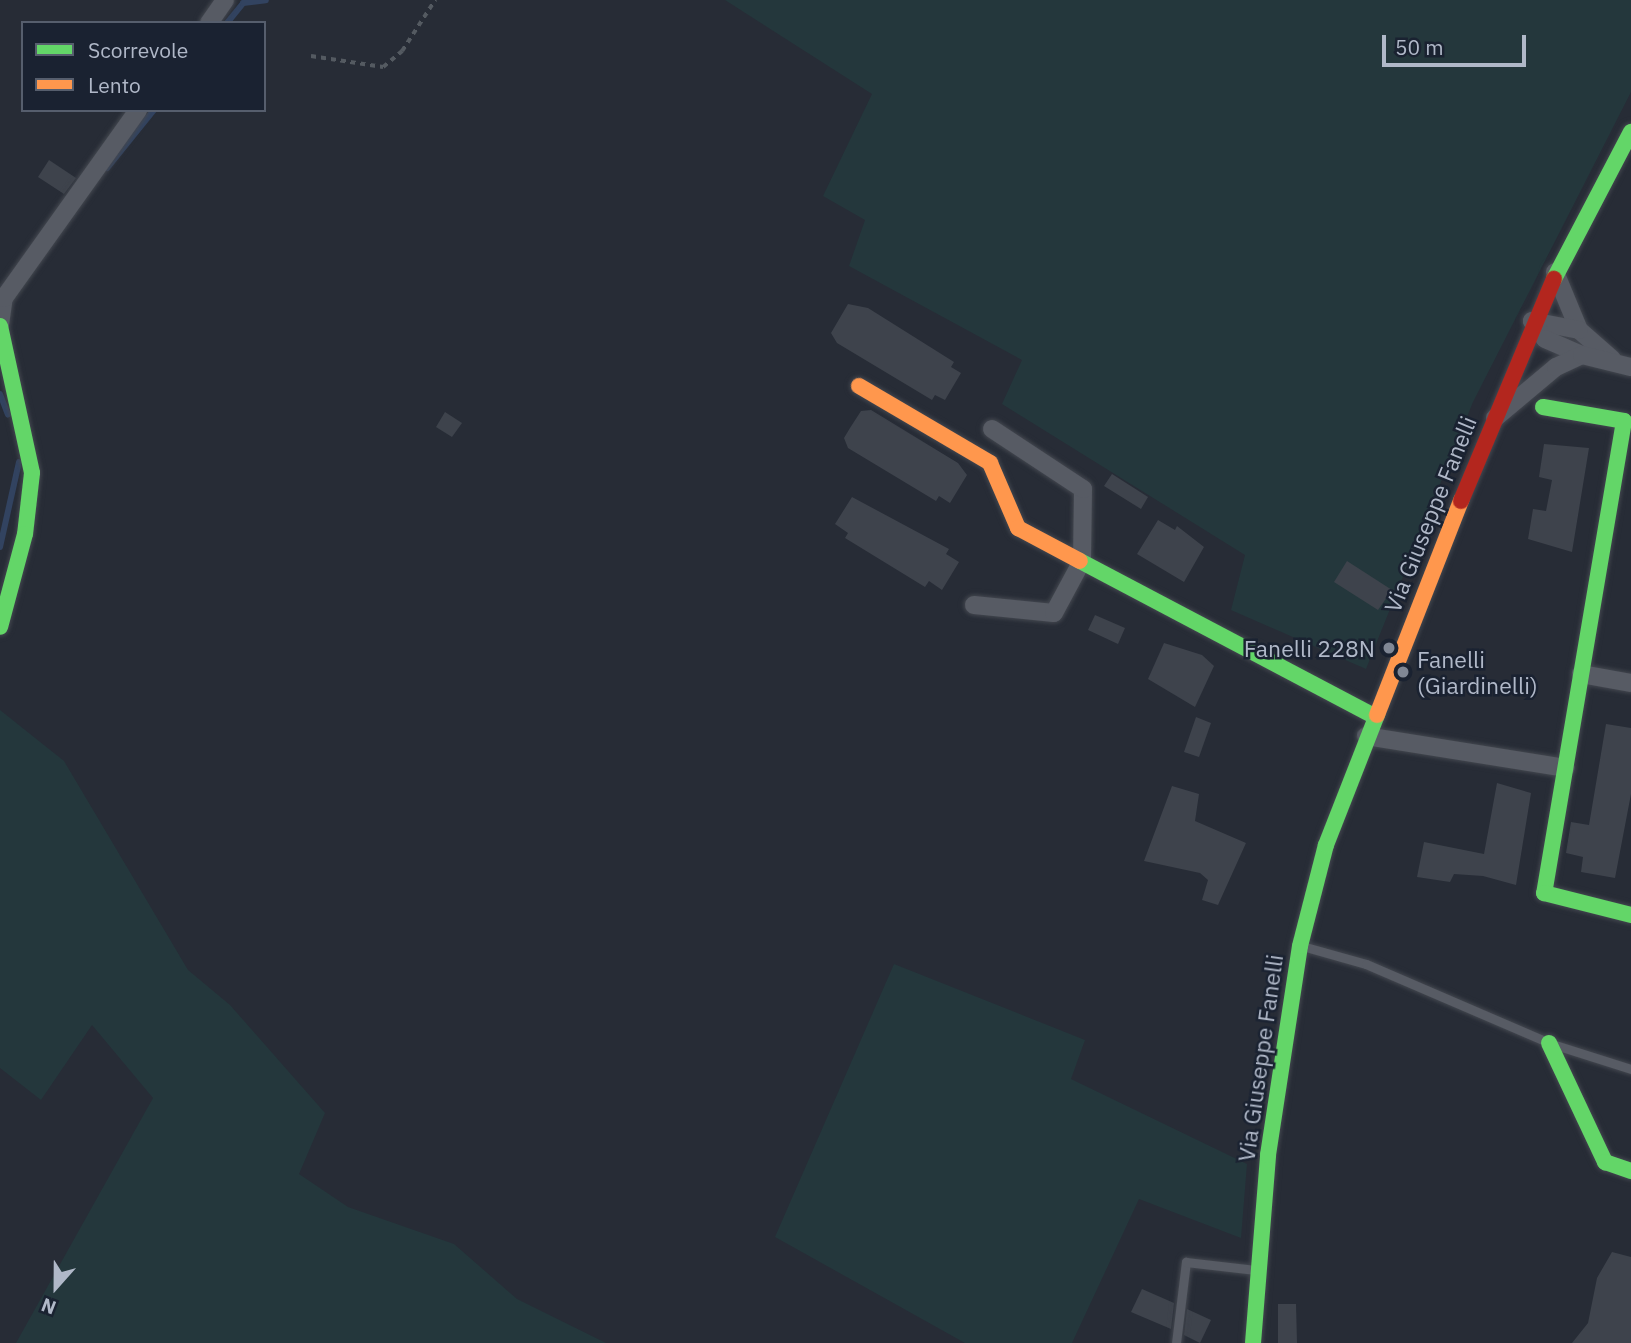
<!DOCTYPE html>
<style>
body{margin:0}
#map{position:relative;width:1631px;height:1343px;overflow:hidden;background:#272c36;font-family:"IBM Plex Sans",sans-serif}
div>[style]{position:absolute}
.green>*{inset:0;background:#24373c}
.stream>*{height:6px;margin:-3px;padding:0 3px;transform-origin:3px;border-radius:3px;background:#324360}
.building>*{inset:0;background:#3e434c}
.path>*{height:3.5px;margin-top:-1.75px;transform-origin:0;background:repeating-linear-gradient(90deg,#545a61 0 5px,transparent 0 10px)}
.roads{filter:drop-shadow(0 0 2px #43474f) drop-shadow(0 0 2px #43474f)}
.lane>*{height:9px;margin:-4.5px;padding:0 4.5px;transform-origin:4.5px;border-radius:4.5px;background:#575b64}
.street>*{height:18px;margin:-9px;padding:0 9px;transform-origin:9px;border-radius:9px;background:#575b64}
.fast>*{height:16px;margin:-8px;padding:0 8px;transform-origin:8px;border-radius:8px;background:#63d668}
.slow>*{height:16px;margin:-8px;padding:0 8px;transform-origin:8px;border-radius:8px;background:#ff974d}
.jam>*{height:16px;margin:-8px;padding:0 8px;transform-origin:8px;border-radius:8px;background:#b3261e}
.dots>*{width:19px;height:19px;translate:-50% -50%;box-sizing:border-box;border:4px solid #1a2231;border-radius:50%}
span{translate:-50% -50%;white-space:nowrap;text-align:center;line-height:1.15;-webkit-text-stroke:5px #1a2231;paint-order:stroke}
.street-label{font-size:23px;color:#b0b8c8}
.poi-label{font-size:23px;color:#b0b8c8}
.right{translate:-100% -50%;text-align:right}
.left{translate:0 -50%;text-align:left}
.legend{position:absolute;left:21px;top:21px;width:245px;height:91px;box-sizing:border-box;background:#1a2231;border:2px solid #565e6d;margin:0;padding:9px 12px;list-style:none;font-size:21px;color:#b0b8c8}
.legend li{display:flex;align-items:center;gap:14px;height:35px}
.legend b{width:35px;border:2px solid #565e6d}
.north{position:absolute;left:21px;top:1252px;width:70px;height:70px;-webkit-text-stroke:5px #1a2231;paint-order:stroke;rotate:201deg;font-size:19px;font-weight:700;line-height:28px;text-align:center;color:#b0b8c8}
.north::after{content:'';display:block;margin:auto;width:24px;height:32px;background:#b0b8c8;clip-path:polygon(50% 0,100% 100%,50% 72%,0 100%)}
.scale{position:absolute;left:1382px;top:35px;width:144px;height:32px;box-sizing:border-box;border:4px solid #b0b8c8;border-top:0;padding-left:9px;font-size:21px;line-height:24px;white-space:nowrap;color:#b0b8c8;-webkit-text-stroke:5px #1a2231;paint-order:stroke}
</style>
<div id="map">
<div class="green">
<i style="clip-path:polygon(725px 0,1631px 0,1631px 92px,1473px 402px,1366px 669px,1231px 610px,1245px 555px,1002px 404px,1022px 360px,849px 266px,865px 220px,823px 196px,872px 94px)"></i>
<i style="clip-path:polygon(0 710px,64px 761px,188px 970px,230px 1005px,325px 1113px,299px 1174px,348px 1207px,454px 1244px,517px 1299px,606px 1343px,16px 1343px,153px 1098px,92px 1025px,41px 1100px,0 1068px)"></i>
<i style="clip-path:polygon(894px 964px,1085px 1040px,1071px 1079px,1247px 1164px,1241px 1238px,1139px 1199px,1072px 1343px,965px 1343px,775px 1237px)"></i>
</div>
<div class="stream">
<i style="left:227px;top:23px;width:26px;rotate:-51deg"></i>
<i style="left:243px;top:3px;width:23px;rotate:-7deg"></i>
<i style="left:107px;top:168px;width:75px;rotate:-51deg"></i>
<i style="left:0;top:394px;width:22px;rotate:69deg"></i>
<i style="left:0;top:547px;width:87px;rotate:-77.4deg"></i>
</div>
<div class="building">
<i style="clip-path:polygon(49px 160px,76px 178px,64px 194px,38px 177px)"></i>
<i style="clip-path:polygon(848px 304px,868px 308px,954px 362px,951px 367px,961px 373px,945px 400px,935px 395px,932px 400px,837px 343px,831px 333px)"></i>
<i style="clip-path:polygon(871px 410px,958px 463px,967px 475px,950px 503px,939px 496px,936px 501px,848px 448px,844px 438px,850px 428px,861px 411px)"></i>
<i style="clip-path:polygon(445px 412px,462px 423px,452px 437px,436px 427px)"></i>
<i style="clip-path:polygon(1544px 444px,1589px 448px,1572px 552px,1528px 539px,1533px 509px,1546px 511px,1552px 480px,1539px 477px)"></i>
<i style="clip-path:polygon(1112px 474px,1148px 497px,1141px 509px,1104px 486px)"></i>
<i style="clip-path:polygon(852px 497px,949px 549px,946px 554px,959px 562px,942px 590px,929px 581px,925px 587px,845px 538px,848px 533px,835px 524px)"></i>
<i style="clip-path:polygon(1158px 520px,1175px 530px,1177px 526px,1204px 547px,1184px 582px,1137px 554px)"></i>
<i style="clip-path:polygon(1347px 561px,1392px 590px,1378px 610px,1334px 582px)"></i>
<i style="clip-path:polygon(1095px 615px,1125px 628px,1118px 644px,1088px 630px)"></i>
<i style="clip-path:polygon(1164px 643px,1202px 655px,1214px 666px,1195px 707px,1148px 679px)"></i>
<i style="clip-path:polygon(1196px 717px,1211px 723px,1199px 757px,1184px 752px)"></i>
<i style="clip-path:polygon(1606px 724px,1631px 728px,1631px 794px,1615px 878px,1581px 872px,1583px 857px,1566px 853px,1571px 822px,1589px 825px)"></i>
<i style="clip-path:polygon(1497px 783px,1531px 793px,1516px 885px,1483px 876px,1454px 874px,1450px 882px,1417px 877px,1424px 842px,1484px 854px)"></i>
<i style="clip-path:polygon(1172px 786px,1199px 794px,1195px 821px,1246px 843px,1218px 905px,1202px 900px,1208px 880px,1200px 873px,1144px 861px)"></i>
<i style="clip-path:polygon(1612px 1252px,1631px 1257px,1631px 1343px,1572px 1343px,1588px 1323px,1597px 1278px)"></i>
<i style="clip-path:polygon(1142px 1289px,1174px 1303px,1171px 1329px,1131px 1312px)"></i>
<i style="clip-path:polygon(1278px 1304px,1296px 1304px,1297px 1343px,1278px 1343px)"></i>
<i style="clip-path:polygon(1187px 1309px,1211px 1320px,1200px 1343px,1184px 1335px)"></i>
</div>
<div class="path">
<i style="left:311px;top:56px;width:73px;rotate:8.7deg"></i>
<i style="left:383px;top:67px;width:25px;rotate:-40deg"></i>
<i style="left:402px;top:51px;width:61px;rotate:-57.1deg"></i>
</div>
<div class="roads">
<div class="lane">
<i style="left:1302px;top:946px;width:66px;rotate:15.7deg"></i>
<i style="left:1366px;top:964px;width:199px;rotate:23.3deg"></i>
<i style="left:1549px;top:1043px;width:86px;rotate:17.6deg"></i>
<i style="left:1176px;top:1343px;width:82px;rotate:-83deg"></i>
<i style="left:1186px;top:1262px;width:70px;rotate:6.5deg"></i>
</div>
<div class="street">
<i style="left:209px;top:23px;width:28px;rotate:-55deg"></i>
<i style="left:1555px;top:272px;width:63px;rotate:67.5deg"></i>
<i style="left:1579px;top:330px;width:44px;rotate:41.3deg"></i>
<i style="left:0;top:325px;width:27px;rotate:-82deg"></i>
<i style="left:4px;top:298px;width:231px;rotate:-54.5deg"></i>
<i style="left:1579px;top:330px;width:48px;rotate:-169.2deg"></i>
<i style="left:1532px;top:321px;width:22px;rotate:54deg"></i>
<i style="left:1545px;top:339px;width:40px;rotate:23.4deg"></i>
<i style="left:1495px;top:418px;width:80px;rotate:-39.9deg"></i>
<i style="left:1556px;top:367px;width:29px;rotate:-25deg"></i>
<i style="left:1582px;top:355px;width:50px;rotate:13.8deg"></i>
<i style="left:974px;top:605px;width:80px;rotate:5.7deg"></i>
<i style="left:1054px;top:613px;width:59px;rotate:-61.7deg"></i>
<i style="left:1082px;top:561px;width:72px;rotate:-89.2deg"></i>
<i style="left:1083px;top:489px;width:109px;rotate:-146.6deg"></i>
<i style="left:1581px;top:674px;width:51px;rotate:10.2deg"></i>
<i style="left:1366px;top:736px;width:202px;rotate:9.1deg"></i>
</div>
<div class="fast">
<i style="left:1554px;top:279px;width:166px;rotate:-62.4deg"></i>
<i style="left:0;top:326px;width:150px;rotate:77.7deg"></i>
<i style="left:32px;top:473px;width:61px;rotate:96.5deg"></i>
<i style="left:25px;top:534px;width:96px;rotate:105deg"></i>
<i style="left:1543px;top:407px;width:82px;rotate:9.8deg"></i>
<i style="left:1624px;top:421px;width:479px;rotate:99.6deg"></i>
<i style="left:1544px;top:893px;width:90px;rotate:14.2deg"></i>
<i style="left:1080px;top:561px;width:332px;rotate:27.8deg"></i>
<i style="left:1549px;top:1043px;width:132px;rotate:64.8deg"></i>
<i style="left:1605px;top:1162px;width:28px;rotate:19deg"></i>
<i style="left:1253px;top:1343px;width:189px;rotate:-85.4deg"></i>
<i style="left:1268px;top:1155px;width:211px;rotate:-81.3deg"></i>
<i style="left:1300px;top:946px;width:104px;rotate:-75.6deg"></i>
<i style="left:1326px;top:845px;width:140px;rotate:-68.6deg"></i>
</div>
<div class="slow">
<i style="left:859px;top:386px;width:152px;rotate:30.4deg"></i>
<i style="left:990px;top:463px;width:71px;rotate:66.7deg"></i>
<i style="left:1018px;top:528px;width:70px;rotate:28deg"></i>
<i style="left:1377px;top:715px;width:230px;rotate:-68.6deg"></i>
</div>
<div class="jam">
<i style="left:1461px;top:501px;width:241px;rotate:-67.3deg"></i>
</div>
</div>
<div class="dots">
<i style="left:1389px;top:648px;background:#808795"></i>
<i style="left:1403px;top:672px;background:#808795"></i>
</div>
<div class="street-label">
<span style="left:1430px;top:514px;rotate:-68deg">Via Giuseppe Fanelli</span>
<span style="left:1260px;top:1058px;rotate:-82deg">Via Giuseppe Fanelli</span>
</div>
<div class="poi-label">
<span class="right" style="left:1375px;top:648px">Fanelli 228N</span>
<span class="left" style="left:1417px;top:672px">Fanelli<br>(Giardinelli)</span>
</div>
<ul class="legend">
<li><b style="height:9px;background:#63d668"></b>Scorrevole</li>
<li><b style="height:9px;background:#ff974d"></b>Lento</li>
</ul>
<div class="north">N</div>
<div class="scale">50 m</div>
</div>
